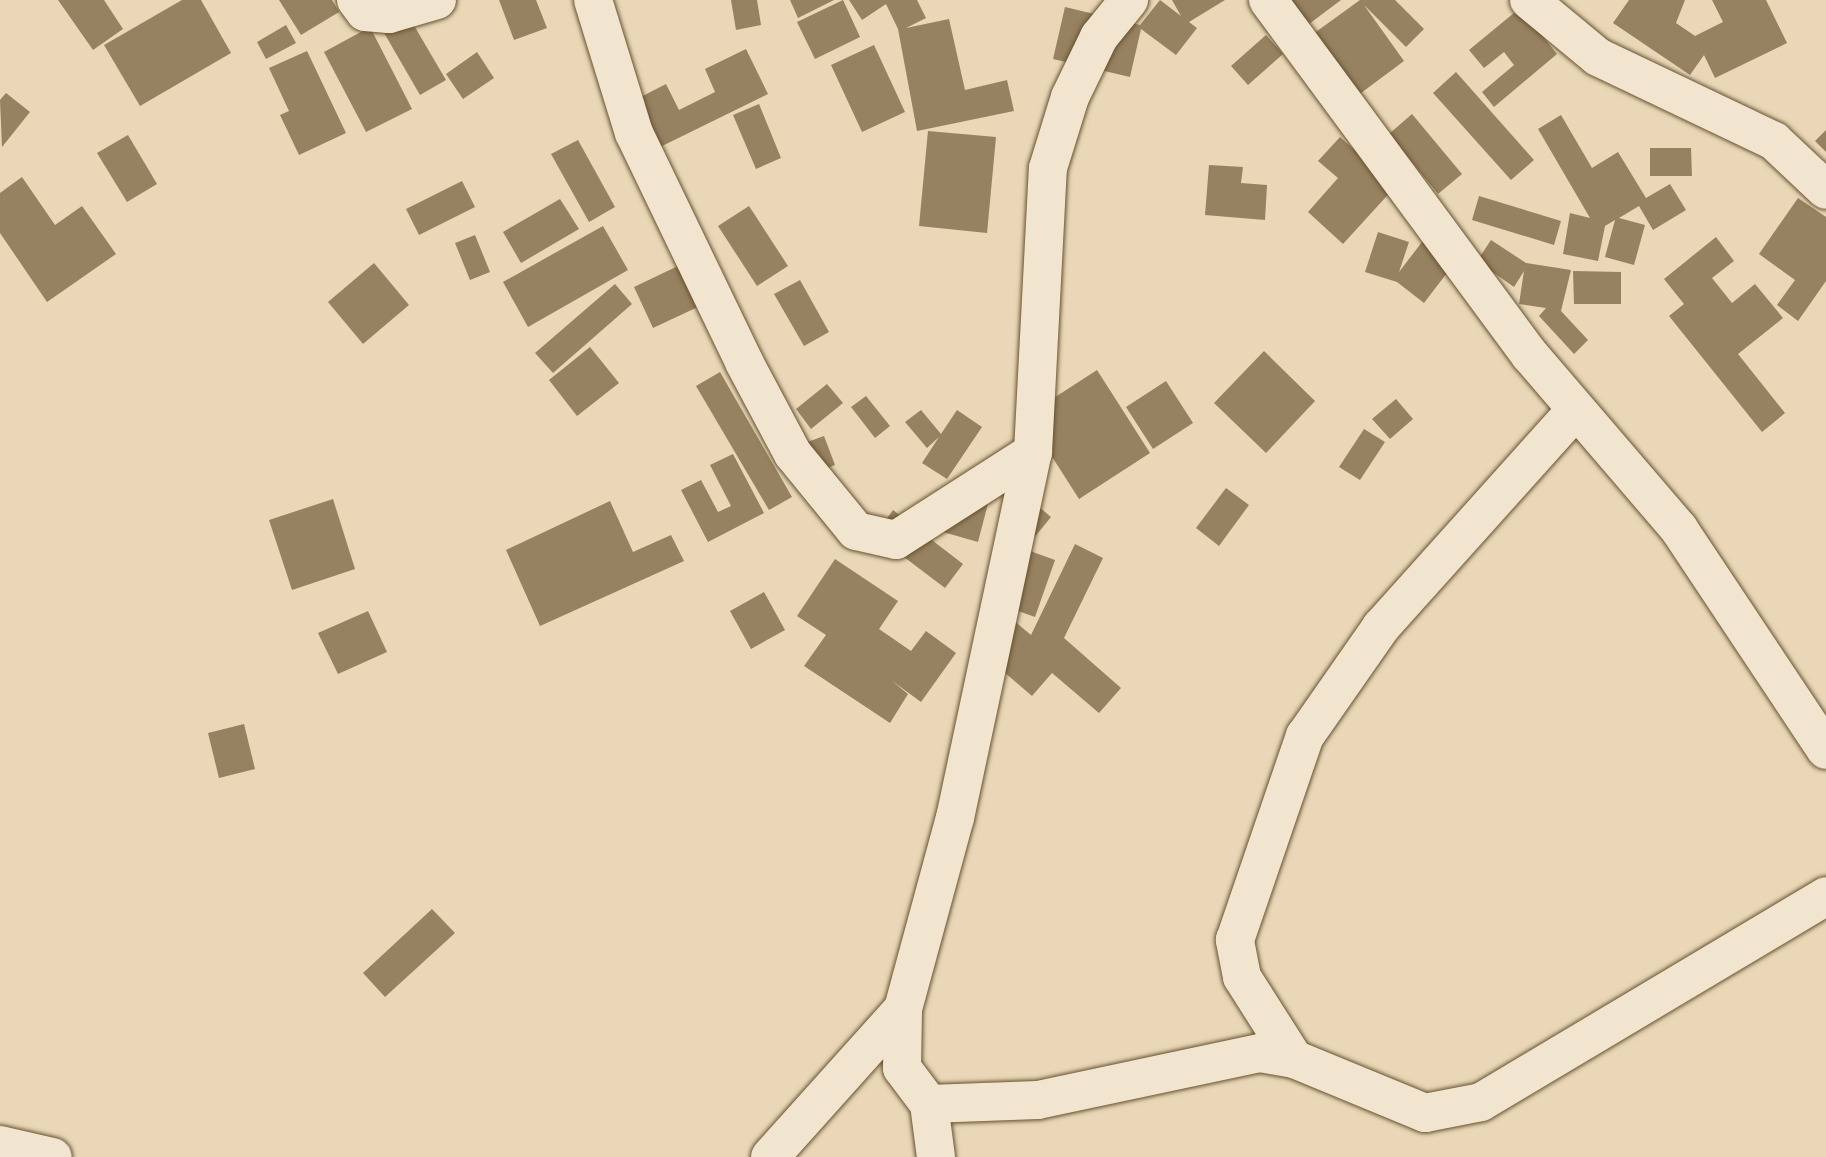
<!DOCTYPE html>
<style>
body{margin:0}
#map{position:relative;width:1826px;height:1157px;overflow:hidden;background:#e9d7b7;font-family:Vollkorn,serif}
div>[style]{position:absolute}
.building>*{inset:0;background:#968160}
.roads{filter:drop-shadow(0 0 2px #67512f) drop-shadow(0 0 2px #67512f)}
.minor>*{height:38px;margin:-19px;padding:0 19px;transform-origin:19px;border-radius:19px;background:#f1e5d0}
span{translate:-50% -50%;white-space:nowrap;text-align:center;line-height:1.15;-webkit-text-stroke:7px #f1e5d0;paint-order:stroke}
</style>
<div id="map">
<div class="building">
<i style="clip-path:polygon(58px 0,104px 0,123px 29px,93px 50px)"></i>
<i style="clip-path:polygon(182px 0,201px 0,231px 53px,140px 106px,104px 45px)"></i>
<i style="clip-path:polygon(279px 0,332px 0,339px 12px,301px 35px)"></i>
<i style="clip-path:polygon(499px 0,536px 0,547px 28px,514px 40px)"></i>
<i style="clip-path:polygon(731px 0,757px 0,761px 25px,736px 30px)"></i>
<i style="clip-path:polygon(790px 0,834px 0,798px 18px)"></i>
<i style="clip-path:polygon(843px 0,860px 37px,815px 59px,797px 22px)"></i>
<i style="clip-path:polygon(849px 0,917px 0,926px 18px,906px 28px,949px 19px,965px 90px,1007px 80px,1014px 111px,917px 131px,898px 29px,886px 4px,862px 20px)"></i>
<i style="clip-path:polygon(1160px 0,1181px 16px,1172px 0,1225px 0,1189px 22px,1197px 28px,1176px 55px,1141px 29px,1130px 77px,1053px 59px,1065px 7px,1140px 25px)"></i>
<i style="clip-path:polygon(1291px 0,1341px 0,1309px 24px)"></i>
<i style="clip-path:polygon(1360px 0,1395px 0,1424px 29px,1406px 47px,1364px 5px,1404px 61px,1357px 96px,1313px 34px)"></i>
<i style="clip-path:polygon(1629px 0,1685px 0,1676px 23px,1695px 36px,1723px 22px,1712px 0,1766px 0,1787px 43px,1715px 78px,1704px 55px,1690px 75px,1613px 23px)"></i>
<i style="clip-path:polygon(402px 5px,446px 80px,420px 95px,376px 19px)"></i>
<i style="clip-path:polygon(1520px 8px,1557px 54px,1494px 107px,1482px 92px,1514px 65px,1504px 52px,1484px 68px,1469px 50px)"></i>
<i style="clip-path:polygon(286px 25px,296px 43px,266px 59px,257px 42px)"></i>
<i style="clip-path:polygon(370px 27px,412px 109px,366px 132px,324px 52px)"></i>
<i style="clip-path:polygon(1266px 35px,1283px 54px,1248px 85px,1231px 66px)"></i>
<i style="clip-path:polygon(874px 45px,905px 112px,862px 132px,831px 65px)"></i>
<i style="clip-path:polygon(746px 49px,768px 94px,656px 149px,633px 101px,666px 84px,679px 110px,715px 92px,705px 69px)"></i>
<i style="clip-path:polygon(307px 51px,346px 133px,299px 155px,280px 115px,289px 111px,269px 68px)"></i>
<i style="clip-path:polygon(477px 52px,494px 78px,463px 99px,446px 74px)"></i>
<i style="clip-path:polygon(1456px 72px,1534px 160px,1511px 180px,1433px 93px)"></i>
<i style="clip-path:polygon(6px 93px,30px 112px,2px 147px,0 100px)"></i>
<i style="clip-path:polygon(759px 104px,781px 158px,756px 169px,733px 115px)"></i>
<i style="clip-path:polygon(1412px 114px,1462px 174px,1438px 194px,1389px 134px)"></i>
<i style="clip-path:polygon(1561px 115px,1592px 168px,1618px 152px,1646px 198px,1670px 184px,1686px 210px,1653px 230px,1639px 206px,1619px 218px,1645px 225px,1634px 265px,1605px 257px,1615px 220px,1605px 226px,1598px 261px,1563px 254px,1570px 213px,1590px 218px,1538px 129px)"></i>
<i style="clip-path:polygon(1826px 130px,1826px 152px,1815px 141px)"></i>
<i style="clip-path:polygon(928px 131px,996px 137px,987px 233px,919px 226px)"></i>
<i style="clip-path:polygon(128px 135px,157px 184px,127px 202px,97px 153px)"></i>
<i style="clip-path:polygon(1340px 137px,1395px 187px,1343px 244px,1308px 212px,1338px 178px,1318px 161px)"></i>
<i style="clip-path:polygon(578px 140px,615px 207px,589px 222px,551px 154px)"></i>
<i style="clip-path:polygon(1650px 148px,1691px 148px,1692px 176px,1650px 176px)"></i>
<i style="clip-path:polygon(1209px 165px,1243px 167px,1241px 183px,1267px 185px,1265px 220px,1205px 215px)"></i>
<i style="clip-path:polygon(22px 177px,55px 225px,82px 206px,116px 254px,47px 302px,0 233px,0 193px)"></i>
<i style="clip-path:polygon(462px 181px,475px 207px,419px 235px,406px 209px)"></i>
<i style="clip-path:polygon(1479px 196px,1561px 221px,1554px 245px,1472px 220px)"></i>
<i style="clip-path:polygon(1798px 198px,1826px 217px,1826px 281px,1798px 321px,1777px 305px,1795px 280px,1759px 254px)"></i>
<i style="clip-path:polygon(560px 199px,579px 229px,521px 263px,503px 232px)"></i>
<i style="clip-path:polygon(749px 206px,788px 266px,757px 286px,718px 226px)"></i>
<i style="clip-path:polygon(603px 226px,628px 270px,528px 327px,503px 282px)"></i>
<i style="clip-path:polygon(1378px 232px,1409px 242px,1399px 272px,1422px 242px,1453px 265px,1424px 303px,1397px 282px,1365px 272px)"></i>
<i style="clip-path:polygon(475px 235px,490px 272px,470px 280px,455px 243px)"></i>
<i style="clip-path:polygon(1716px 237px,1734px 261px,1712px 278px,1732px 303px,1755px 284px,1783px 318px,1738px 354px,1785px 413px,1762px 432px,1669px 316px,1684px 304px,1664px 279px)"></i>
<i style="clip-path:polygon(1491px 240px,1526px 263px,1571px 270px,1561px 311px,1588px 340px,1574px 354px,1539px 316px,1546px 308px,1519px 304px,1524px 271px,1514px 287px,1477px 261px)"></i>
<i style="clip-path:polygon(374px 263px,409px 305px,363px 344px,328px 302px)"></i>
<i style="clip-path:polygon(680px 265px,700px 306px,653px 328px,634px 287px)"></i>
<i style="clip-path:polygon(1573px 271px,1621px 272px,1621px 304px,1574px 304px)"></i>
<i style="clip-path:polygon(800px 280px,829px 332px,804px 346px,774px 294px)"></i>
<i style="clip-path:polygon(615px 284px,632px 304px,553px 373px,535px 353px)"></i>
<i style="clip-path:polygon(590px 347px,619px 383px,577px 416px,549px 380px)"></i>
<i style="clip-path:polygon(1264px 351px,1315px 401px,1266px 453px,1214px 403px)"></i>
<i style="clip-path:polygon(1097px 370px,1150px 453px,1079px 499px,1026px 416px)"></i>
<i style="clip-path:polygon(720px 372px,792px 497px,769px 510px,696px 386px)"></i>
<i style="clip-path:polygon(1166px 381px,1193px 423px,1153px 449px,1126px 407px)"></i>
<i style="clip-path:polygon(827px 384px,843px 403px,811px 429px,796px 409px)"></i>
<i style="clip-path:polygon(866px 396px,890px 426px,875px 438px,851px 407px)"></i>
<i style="clip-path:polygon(1396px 399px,1413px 419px,1390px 439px,1372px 419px)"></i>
<i style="clip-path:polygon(921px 410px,941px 434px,957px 410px,982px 427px,947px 479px,922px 463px,939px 437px,927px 448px,905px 422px)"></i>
<i style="clip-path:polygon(1364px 429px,1385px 442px,1360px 480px,1339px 467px)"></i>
<i style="clip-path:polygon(824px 436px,835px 465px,813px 474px,802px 444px)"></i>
<i style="clip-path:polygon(733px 454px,764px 513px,708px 542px,681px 490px,701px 480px,718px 512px,731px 506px,710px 465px)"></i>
<i style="clip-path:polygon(992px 488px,978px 542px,943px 532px)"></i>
<i style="clip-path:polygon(1226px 488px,1249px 505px,1219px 546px,1196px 528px)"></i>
<i style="clip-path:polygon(333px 499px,355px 569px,292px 590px,269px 520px)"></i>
<i style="clip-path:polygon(1031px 500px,1051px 517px,1029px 544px)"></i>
<i style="clip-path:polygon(610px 501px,633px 552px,671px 535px,684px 561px,540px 626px,506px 550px)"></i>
<i style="clip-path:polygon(893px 510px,963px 564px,945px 588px,875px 535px)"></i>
<i style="clip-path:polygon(1075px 544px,1103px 558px,1064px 638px,1121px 688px,1099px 713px,1052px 673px,1032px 696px,976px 648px,1006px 614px,1031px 635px)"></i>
<i style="clip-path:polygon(1013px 545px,1055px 560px,1035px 617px,992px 602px)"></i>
<i style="clip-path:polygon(835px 559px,898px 601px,879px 629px,911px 651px,905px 659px,926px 631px,956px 653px,921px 702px,891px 680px,908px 694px,890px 723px,804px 666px,826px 635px,797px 616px)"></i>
<i style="clip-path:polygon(764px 592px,785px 630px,751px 649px,730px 611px)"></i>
<i style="clip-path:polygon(368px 611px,387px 652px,338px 674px,318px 633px)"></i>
<i style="clip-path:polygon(244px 724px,255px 769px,219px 778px,208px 733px)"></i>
<i style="clip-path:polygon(432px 909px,455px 933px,385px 997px,363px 973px)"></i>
</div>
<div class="roads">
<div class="minor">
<i style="left:356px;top:0;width:15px;rotate:53deg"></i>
<i style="left:365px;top:12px;width:24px;rotate:5deg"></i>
<i style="left:389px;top:14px;width:50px;rotate:-16.3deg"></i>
<i style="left:593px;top:0;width:139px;rotate:72.9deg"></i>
<i style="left:634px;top:133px;width:254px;rotate:64.3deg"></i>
<i style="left:744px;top:362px;width:104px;rotate:62deg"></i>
<i style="left:793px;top:454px;width:99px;rotate:50.7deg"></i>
<i style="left:856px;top:531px;width:41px;rotate:12.7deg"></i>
<i style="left:896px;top:540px;width:163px;rotate:-32.7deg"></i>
<i style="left:1268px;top:0;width:441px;rotate:53.6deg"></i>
<i style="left:1530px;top:355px;width:229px;rotate:49.4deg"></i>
<i style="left:1679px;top:529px;width:265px;rotate:56.4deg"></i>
<i style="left:1529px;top:0;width:89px;rotate:39.6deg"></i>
<i style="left:1598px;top:57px;width:195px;rotate:25.5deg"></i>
<i style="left:1774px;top:141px;width:71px;rotate:43.3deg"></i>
<i style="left:1294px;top:1059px;width:97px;rotate:-122.4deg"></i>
<i style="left:1242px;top:977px;width:38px;rotate:-101deg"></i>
<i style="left:1235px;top:940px;width:216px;rotate:-71.1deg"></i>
<i style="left:1305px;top:736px;width:133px;rotate:-55.1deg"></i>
<i style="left:1381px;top:627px;width:290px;rotate:-48.1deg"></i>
<i style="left:929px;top:1104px;width:109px;rotate:-2.1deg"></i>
<i style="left:1038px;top:1100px;width:227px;rotate:-12deg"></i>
<i style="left:1260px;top:1053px;width:35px;rotate:10deg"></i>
<i style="left:1294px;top:1059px;width:142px;rotate:22.4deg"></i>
<i style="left:1425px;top:1113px;width:57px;rotate:-11.1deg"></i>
<i style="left:1481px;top:1102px;width:402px;rotate:-30.8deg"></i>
<i style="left:0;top:1145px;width:54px;rotate:12.8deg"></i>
<i style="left:770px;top:1157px;width:199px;rotate:-48.1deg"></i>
<i style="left:936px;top:1157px;width:53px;rotate:-97.5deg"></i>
<i style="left:929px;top:1104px;width:45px;rotate:-126.9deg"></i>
<i style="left:902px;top:1068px;width:59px;rotate:-89deg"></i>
<i style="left:903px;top:1009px;width:198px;rotate:-74.8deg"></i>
<i style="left:955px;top:818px;width:374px;rotate:-78deg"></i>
<i style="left:1033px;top:452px;width:284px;rotate:-87deg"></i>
<i style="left:1048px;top:168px;width:74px;rotate:-72.8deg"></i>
<i style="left:1070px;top:97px;width:67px;rotate:-64.2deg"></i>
<i style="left:1099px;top:37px;width:48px;rotate:-51deg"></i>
</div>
</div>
</div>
